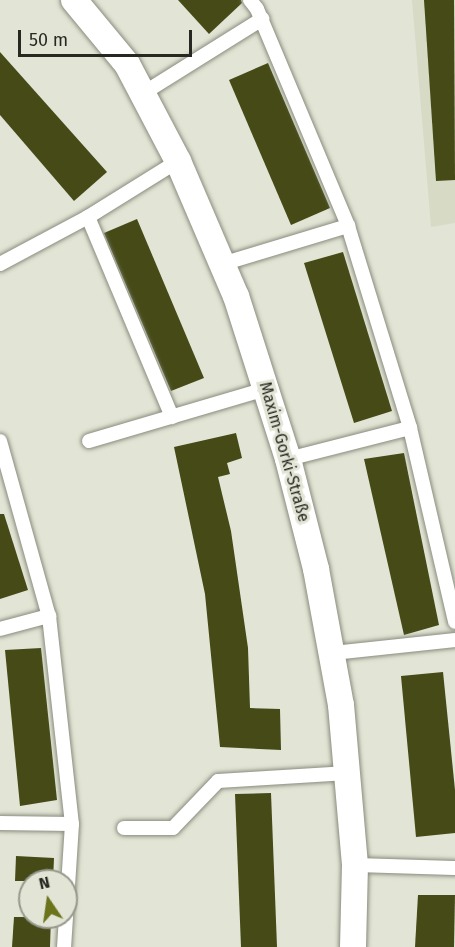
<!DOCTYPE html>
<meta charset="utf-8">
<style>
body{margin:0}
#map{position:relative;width:455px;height:947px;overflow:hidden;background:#e2e5d5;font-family:"Fira Sans",sans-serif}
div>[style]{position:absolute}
.built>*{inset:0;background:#d7dac4}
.building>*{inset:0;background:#454a17}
.roads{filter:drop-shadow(0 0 2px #898c7d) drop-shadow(0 0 2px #898c7d)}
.lane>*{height:14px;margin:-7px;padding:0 7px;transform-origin:7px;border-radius:7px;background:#fff}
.street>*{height:26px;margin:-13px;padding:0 13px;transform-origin:13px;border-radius:13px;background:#fff}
span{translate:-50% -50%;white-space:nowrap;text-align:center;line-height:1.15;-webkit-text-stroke:6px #e2e5d5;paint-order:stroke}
.street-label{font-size:16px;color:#272822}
.north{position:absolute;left:18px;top:869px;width:60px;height:60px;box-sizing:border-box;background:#e2e5d5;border:2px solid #97998d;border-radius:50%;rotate:347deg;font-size:16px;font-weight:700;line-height:24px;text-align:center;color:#272822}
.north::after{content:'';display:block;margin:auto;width:21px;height:27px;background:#6b731b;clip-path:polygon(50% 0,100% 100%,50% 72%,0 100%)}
.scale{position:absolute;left:18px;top:30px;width:174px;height:27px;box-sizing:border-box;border:3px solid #272822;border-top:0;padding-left:8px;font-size:18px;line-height:21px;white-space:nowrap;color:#272822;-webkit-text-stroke:4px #e2e5d5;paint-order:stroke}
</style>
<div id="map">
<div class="built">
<i style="clip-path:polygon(412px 0,455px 0,455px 223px,431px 227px)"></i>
</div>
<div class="building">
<i style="clip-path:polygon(178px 0,241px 0,242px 3px,209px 34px)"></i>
<i style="clip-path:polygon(424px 0,454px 0,455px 180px,436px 181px)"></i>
<i style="clip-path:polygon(0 52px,107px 172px,74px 201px,0 115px)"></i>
<i style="clip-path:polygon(268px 63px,330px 208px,291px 225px,229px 80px)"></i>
<i style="clip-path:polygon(137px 219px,204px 378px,171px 391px,104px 233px)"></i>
<i style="clip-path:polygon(343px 252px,392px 411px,354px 423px,304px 263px)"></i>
<i style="clip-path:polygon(236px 433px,242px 458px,227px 463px,230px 474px,218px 477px,231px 531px,248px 648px,250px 708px,280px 709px,281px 750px,220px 747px,205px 594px,174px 447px)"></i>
<i style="clip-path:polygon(404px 453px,439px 625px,404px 635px,364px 459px)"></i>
<i style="clip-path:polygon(0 514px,4px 514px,28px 590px,0 599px)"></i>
<i style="clip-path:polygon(41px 648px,57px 800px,20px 806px,5px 650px)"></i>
<i style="clip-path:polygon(443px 672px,455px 790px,455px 833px,416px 837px,401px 676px)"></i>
<i style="clip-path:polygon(271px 793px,277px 947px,241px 947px,235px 794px)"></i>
<i style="clip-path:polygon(16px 856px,54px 858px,53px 881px,15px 881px)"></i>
<i style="clip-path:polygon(418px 895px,455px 895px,454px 947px,415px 947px)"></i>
<i style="clip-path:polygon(14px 917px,51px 917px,50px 947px,12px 947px)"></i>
</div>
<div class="roads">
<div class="lane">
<i style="left:250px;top:0;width:11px;rotate:52deg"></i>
<i style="left:257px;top:9px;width:235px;rotate:67.2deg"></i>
<i style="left:348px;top:226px;width:211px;rotate:72.9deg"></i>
<i style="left:410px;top:428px;width:199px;rotate:76.9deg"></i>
<i style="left:142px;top:94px;width:142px;rotate:-32deg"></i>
<i style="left:88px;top:217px;width:217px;rotate:67.2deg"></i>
<i style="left:0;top:264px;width:100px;rotate:-28.1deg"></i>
<i style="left:88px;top:217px;width:106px;rotate:-31.9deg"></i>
<i style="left:222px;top:264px;width:132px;rotate:-16.8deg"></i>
<i style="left:0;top:441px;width:182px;rotate:74.4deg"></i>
<i style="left:49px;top:616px;width:209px;rotate:83.7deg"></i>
<i style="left:72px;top:824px;width:123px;rotate:93.7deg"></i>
<i style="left:89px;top:441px;width:184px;rotate:-16.4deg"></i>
<i style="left:288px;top:459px;width:126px;rotate:-14.3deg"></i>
<i style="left:0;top:629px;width:51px;rotate:-14.9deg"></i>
<i style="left:333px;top:653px;width:123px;rotate:-6.1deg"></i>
<i style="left:0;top:823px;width:72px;rotate:0.8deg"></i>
<i style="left:124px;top:828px;width:49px"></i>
<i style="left:173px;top:828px;width:65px;rotate:-46.2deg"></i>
<i style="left:218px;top:781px;width:130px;rotate:-3.5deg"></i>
<i style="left:355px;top:865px;width:100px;rotate:1.7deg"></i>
</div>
<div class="street">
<i style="left:74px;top:0;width:83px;rotate:50.4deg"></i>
<i style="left:127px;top:64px;width:110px;rotate:62.3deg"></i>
<i style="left:178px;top:161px;width:147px;rotate:66.8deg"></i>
<i style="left:236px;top:296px;width:171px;rotate:72.3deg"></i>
<i style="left:288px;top:459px;width:114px;rotate:75.7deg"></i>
<i style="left:316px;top:569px;width:138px;rotate:79.6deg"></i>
<i style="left:341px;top:705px;width:161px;rotate:85deg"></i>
<i style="left:355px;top:865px;width:82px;rotate:91.4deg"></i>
</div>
</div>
<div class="street-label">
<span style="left:284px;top:452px;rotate:74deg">Maxim-Gorki-Straße</span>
</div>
<div class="north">N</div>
<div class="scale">50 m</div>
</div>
